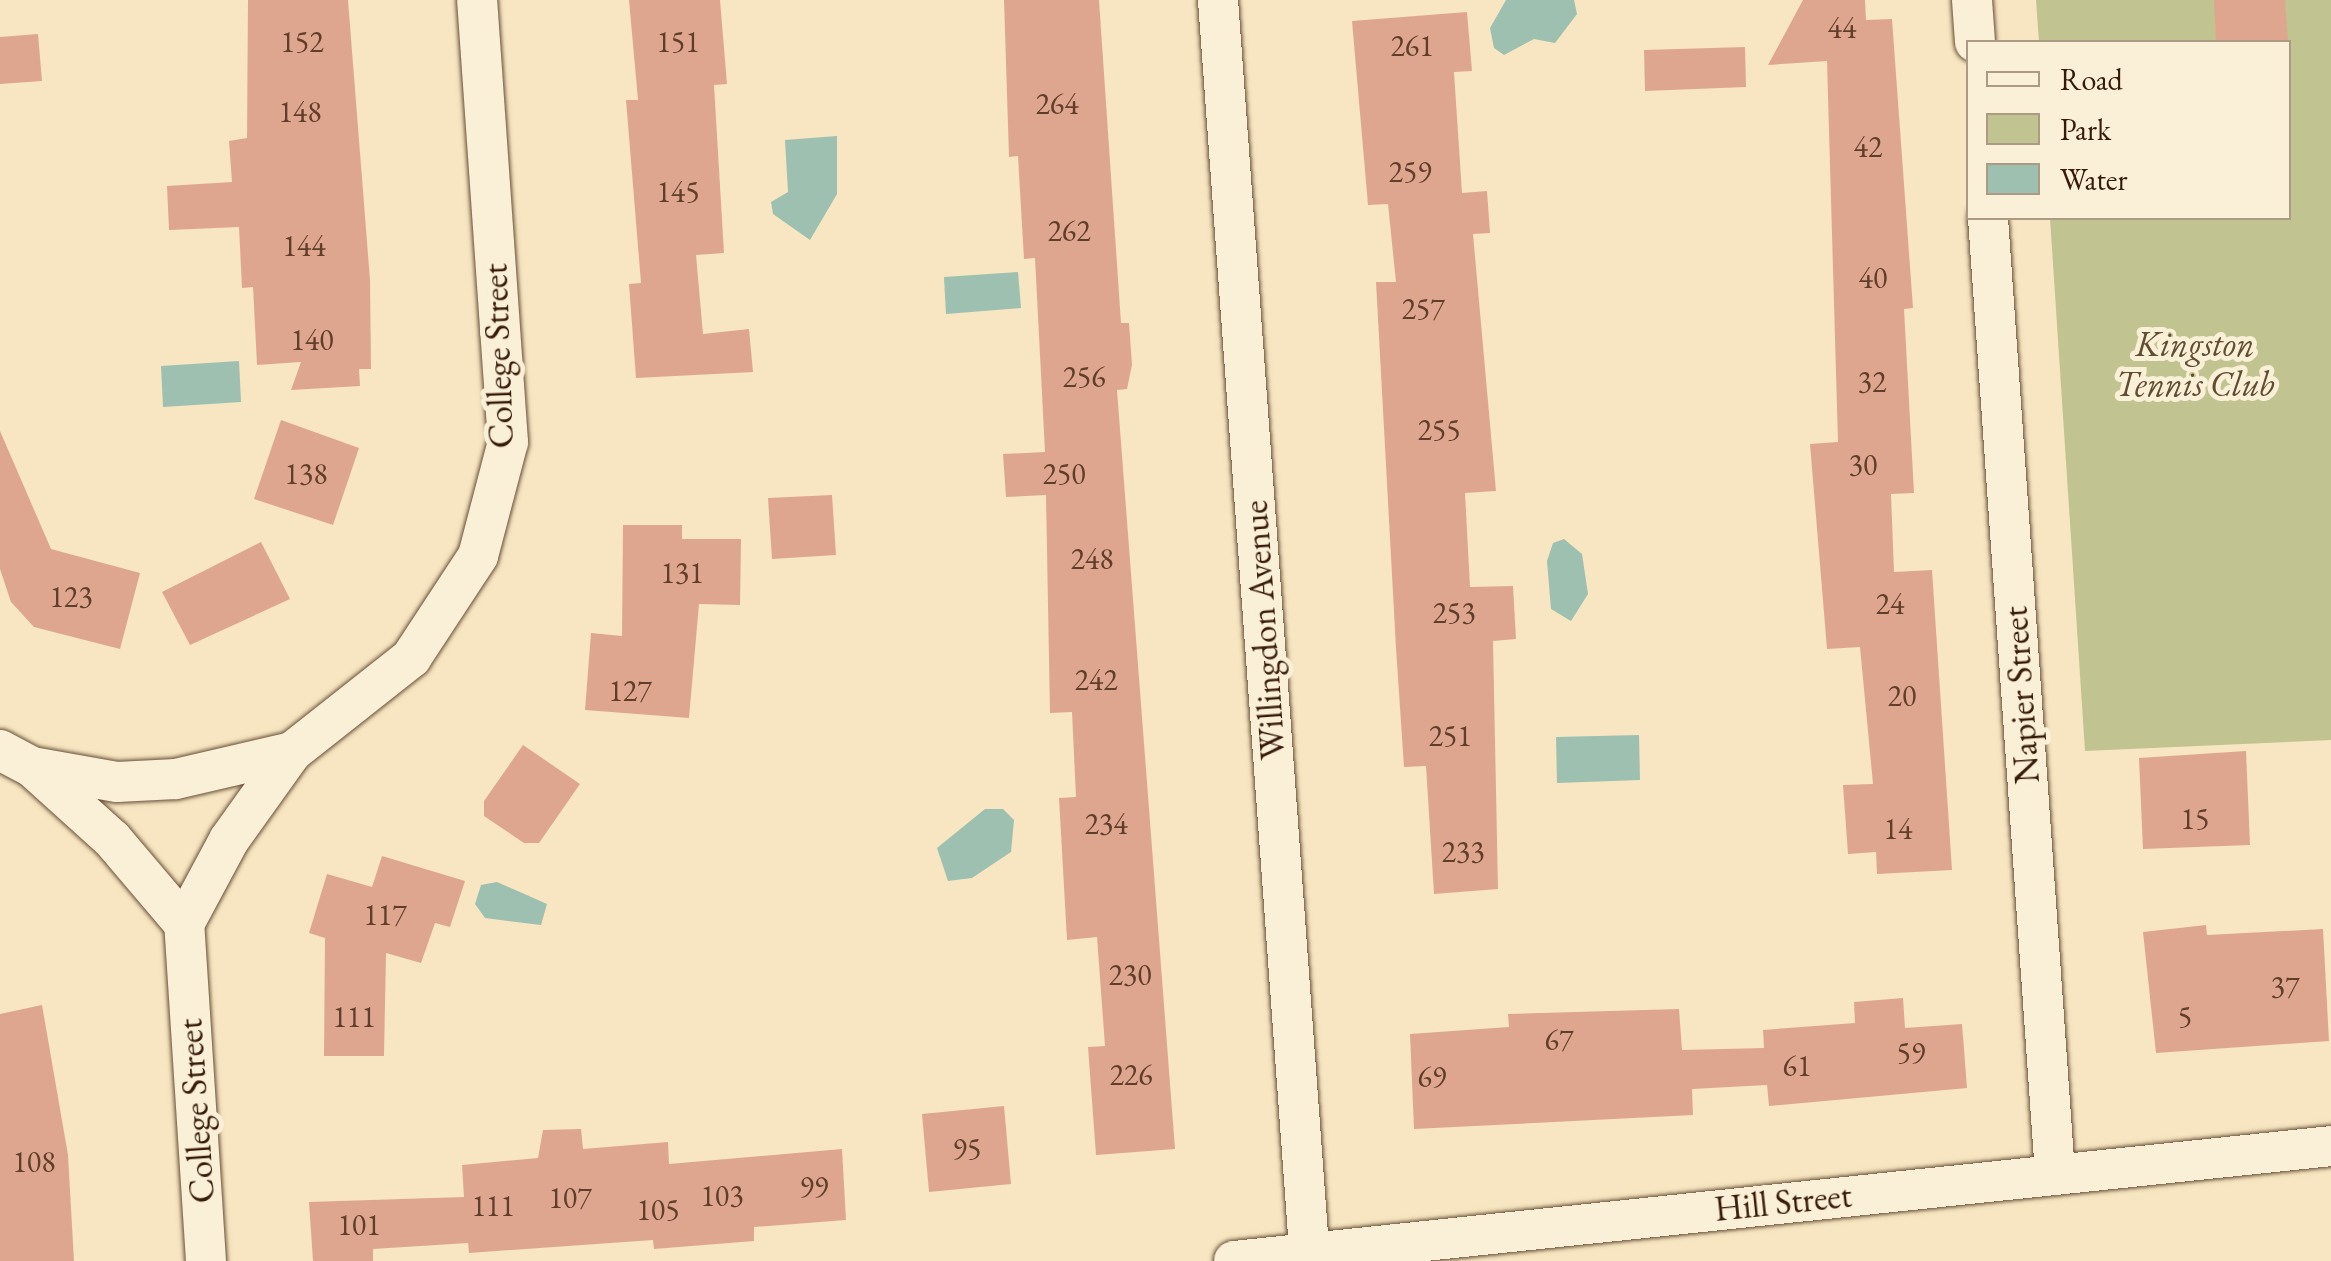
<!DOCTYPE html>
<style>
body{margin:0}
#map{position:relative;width:2331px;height:1261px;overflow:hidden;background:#f7e6c1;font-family:"EB Garamond",serif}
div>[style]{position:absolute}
.green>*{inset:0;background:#c1c390}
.water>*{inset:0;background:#9dc0b0}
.building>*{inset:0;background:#dfa68f}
.roads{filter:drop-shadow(0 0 2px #674e37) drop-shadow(0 0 2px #674e37)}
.minor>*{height:40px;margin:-20px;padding:0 20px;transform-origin:20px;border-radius:20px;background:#faefd7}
span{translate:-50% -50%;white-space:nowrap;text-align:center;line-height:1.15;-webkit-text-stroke:10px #faefd7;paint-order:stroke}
.number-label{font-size:30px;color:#613e2a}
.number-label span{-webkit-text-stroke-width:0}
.park-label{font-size:35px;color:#604d32;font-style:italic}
.street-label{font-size:35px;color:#371b09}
.legend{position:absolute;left:1966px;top:40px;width:325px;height:180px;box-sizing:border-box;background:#faefd7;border:2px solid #ac9a85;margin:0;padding:12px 18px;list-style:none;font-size:30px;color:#371b09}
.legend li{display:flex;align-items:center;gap:20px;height:50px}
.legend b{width:50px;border:2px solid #ac9a85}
</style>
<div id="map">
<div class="green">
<i style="clip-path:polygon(2036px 0,2331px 0,2331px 740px,2085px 751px,2050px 218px,2288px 218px,2288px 42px,2039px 42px)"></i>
</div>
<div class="water">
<i style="clip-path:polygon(1506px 0,1574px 0,1577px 14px,1555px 43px,1534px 39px,1504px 55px,1494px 48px,1490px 28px)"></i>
<i style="clip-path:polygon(837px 136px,837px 194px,810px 240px,773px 214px,771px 202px,788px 192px,785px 140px)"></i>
<i style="clip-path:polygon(1018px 272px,1021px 308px,946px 314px,944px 277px)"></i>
<i style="clip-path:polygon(239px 361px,241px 402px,163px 407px,161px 366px)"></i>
<i style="clip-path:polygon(1564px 539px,1582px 554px,1588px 594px,1571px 621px,1551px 609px,1547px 561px,1553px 543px)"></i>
<i style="clip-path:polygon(1639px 735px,1640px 780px,1557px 783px,1556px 737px)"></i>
<i style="clip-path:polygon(985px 809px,1003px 809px,1014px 820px,1011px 852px,972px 878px,948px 881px,937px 848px)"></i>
<i style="clip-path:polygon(497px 882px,547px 904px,541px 925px,485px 918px,475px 904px,481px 885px)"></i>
</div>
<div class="building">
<i style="clip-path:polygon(248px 0,348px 0,370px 280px,371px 369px,359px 369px,360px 386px,291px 390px,301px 362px,257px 365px,253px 287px,242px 288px,239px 227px,169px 230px,167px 186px,232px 182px,229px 141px,247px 138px)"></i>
<i style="clip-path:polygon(629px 0,720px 0,727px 84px,714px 85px,724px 253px,696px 255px,703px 334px,749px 329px,753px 372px,636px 378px,629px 284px,641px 283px,626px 100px,638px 100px)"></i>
<i style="clip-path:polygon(1004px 0,1099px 0,1121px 323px,1129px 323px,1132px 365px,1127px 389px,1117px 390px,1175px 1149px,1096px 1155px,1088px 1047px,1105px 1046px,1097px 937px,1067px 940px,1059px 798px,1076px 797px,1072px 712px,1050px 713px,1046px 495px,1006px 497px,1003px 454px,1045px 452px,1035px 258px,1024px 259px,1018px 156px,1009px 157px)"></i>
<i style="clip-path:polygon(1803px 0,1865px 0,1866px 20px,1892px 19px,1913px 308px,1904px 309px,1914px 493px,1891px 494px,1894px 572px,1932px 570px,1952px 870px,1877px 874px,1876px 852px,1848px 854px,1843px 785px,1873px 784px,1860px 647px,1827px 649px,1810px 444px,1838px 442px,1827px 61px,1768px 65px)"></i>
<i style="clip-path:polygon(2214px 0,2285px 0,2288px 42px,2216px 42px)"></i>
<i style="clip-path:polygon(1467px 12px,1472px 71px,1454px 72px,1462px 193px,1487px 191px,1490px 233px,1473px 234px,1496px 491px,1465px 493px,1470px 587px,1513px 586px,1516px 639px,1493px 641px,1498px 889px,1434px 894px,1426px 766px,1404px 767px,1396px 648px,1376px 282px,1396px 282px,1388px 204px,1368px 205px,1352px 21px)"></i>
<i style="clip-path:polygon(38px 34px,42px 81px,0 84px,0 37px)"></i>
<i style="clip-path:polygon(1745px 47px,1746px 87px,1645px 91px,1644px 50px)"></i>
<i style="clip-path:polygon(281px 420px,359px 448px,333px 525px,254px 499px)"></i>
<i style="clip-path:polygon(0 431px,51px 549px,140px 573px,120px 649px,34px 627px,11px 602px,0 569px)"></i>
<i style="clip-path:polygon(832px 495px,836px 555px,772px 559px,768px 498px)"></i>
<i style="clip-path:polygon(623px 525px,682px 525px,682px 539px,741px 539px,740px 605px,699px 604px,689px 718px,585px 710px,591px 633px,622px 636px)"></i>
<i style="clip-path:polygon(261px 542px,290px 599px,190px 645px,162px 592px)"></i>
<i style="clip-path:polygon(523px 745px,580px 784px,539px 843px,524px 843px,484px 816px,484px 801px)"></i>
<i style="clip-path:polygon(2246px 751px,2250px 845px,2143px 849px,2139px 758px)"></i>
<i style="clip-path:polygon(382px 856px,465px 881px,450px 927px,435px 923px,421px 963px,386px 953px,384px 1056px,324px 1056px,325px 938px,309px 933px,327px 874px,372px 887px)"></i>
<i style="clip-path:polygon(2206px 925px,2207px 935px,2323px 929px,2329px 1041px,2156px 1053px,2143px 932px)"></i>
<i style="clip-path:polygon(1903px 998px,1905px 1028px,1962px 1024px,1967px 1088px,1769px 1106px,1767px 1085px,1692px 1089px,1693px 1115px,1414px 1129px,1410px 1034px,1509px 1027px,1508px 1014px,1679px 1009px,1682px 1050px,1764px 1048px,1763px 1030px,1855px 1023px,1854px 1002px)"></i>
<i style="clip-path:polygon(42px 1005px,68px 1155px,74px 1261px,0 1261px,0 1014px)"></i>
<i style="clip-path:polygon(1004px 1106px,1011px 1184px,929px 1192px,922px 1114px)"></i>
<i style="clip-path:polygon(581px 1129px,583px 1149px,668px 1142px,669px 1164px,842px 1149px,846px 1220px,754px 1227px,754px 1241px,654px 1249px,653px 1240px,469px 1253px,468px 1243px,373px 1249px,373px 1261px,313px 1261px,309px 1202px,464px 1197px,462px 1165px,538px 1158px,543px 1130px)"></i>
</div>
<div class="roads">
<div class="minor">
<i style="left:1218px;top:0;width:1264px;rotate:85.83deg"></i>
<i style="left:1972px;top:0;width:42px;rotate:85.9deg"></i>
<i style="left:1988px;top:218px;width:957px;rotate:85.99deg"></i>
<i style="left:0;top:750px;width:36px;rotate:28deg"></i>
<i style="left:32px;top:767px;width:108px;rotate:42deg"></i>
<i style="left:112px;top:839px;width:111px;rotate:49.7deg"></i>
<i style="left:32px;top:767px;width:86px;rotate:10deg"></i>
<i style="left:117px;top:782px;width:59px;rotate:-2.9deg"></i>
<i style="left:176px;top:779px;width:119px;rotate:-13.1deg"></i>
<i style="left:292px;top:752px;width:152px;rotate:-38.3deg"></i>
<i style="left:411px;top:658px;width:122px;rotate:-56.7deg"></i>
<i style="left:478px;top:556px;width:118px;rotate:-75.3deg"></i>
<i style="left:508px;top:442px;width:443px;rotate:-94deg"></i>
<i style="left:206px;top:1261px;width:338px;rotate:-93.7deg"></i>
<i style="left:184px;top:924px;width:95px;rotate:-61.8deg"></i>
<i style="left:229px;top:840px;width:108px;rotate:-54.4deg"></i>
<i style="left:1234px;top:1261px;width:1103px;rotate:-5.98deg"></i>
</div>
</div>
<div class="number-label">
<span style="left:1842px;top:28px">44</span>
<span style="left:302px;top:42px">152</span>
<span style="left:678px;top:42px">151</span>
<span style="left:1412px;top:46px">261</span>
<span style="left:1057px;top:104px">264</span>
<span style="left:300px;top:112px">148</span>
<span style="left:1868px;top:147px">42</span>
<span style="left:1410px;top:172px">259</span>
<span style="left:678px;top:192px">145</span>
<span style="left:1069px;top:231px">262</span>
<span style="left:304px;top:246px">144</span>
<span style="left:1873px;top:278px">40</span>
<span style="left:1423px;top:309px">257</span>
<span style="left:312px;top:340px">140</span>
<span style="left:1084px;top:377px">256</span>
<span style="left:1872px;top:382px">32</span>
<span style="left:1439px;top:430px">255</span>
<span style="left:1863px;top:465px">30</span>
<span style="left:306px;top:474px">138</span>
<span style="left:1064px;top:474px">250</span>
<span style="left:1092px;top:559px">248</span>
<span style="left:682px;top:573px">131</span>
<span style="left:71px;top:597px">123</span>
<span style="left:1890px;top:604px">24</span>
<span style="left:1454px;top:613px">253</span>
<span style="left:1096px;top:680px">242</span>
<span style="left:630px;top:691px">127</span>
<span style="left:1902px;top:696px">20</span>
<span style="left:1450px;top:736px">251</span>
<span style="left:2195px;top:819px">15</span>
<span style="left:1106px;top:824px">234</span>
<span style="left:1898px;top:829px">14</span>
<span style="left:1463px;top:852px">233</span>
<span style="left:385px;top:915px">117</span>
<span style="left:1130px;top:975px">230</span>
<span style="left:2285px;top:987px">37</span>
<span style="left:354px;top:1017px">111</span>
<span style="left:2185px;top:1017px">5</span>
<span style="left:1559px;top:1040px">67</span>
<span style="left:1911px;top:1053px">59</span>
<span style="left:1797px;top:1066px">61</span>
<span style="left:1131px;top:1075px">226</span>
<span style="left:1432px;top:1077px">69</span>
<span style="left:967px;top:1149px">95</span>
<span style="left:34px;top:1162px">108</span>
<span style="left:814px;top:1187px">99</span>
<span style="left:722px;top:1196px">103</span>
<span style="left:570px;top:1198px">107</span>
<span style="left:493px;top:1206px">111</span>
<span style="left:658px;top:1210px">105</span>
<span style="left:359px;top:1225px">101</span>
</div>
<div class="park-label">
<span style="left:2195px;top:364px">Kingston<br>Tennis Club</span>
</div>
<div class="street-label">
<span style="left:498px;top:356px;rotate:-92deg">College Street</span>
<span style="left:1264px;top:630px;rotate:-94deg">Willingdon Avenue</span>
<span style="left:2021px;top:695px;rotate:-94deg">Napier Street</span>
<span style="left:196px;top:1111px;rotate:-94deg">College Street</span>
<span style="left:1783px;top:1202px;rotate:-6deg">Hill Street</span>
</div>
<ul class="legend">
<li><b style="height:12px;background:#faefd7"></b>Road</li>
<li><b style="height:28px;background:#c1c390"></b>Park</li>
<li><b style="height:28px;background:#9dc0b0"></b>Water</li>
</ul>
</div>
